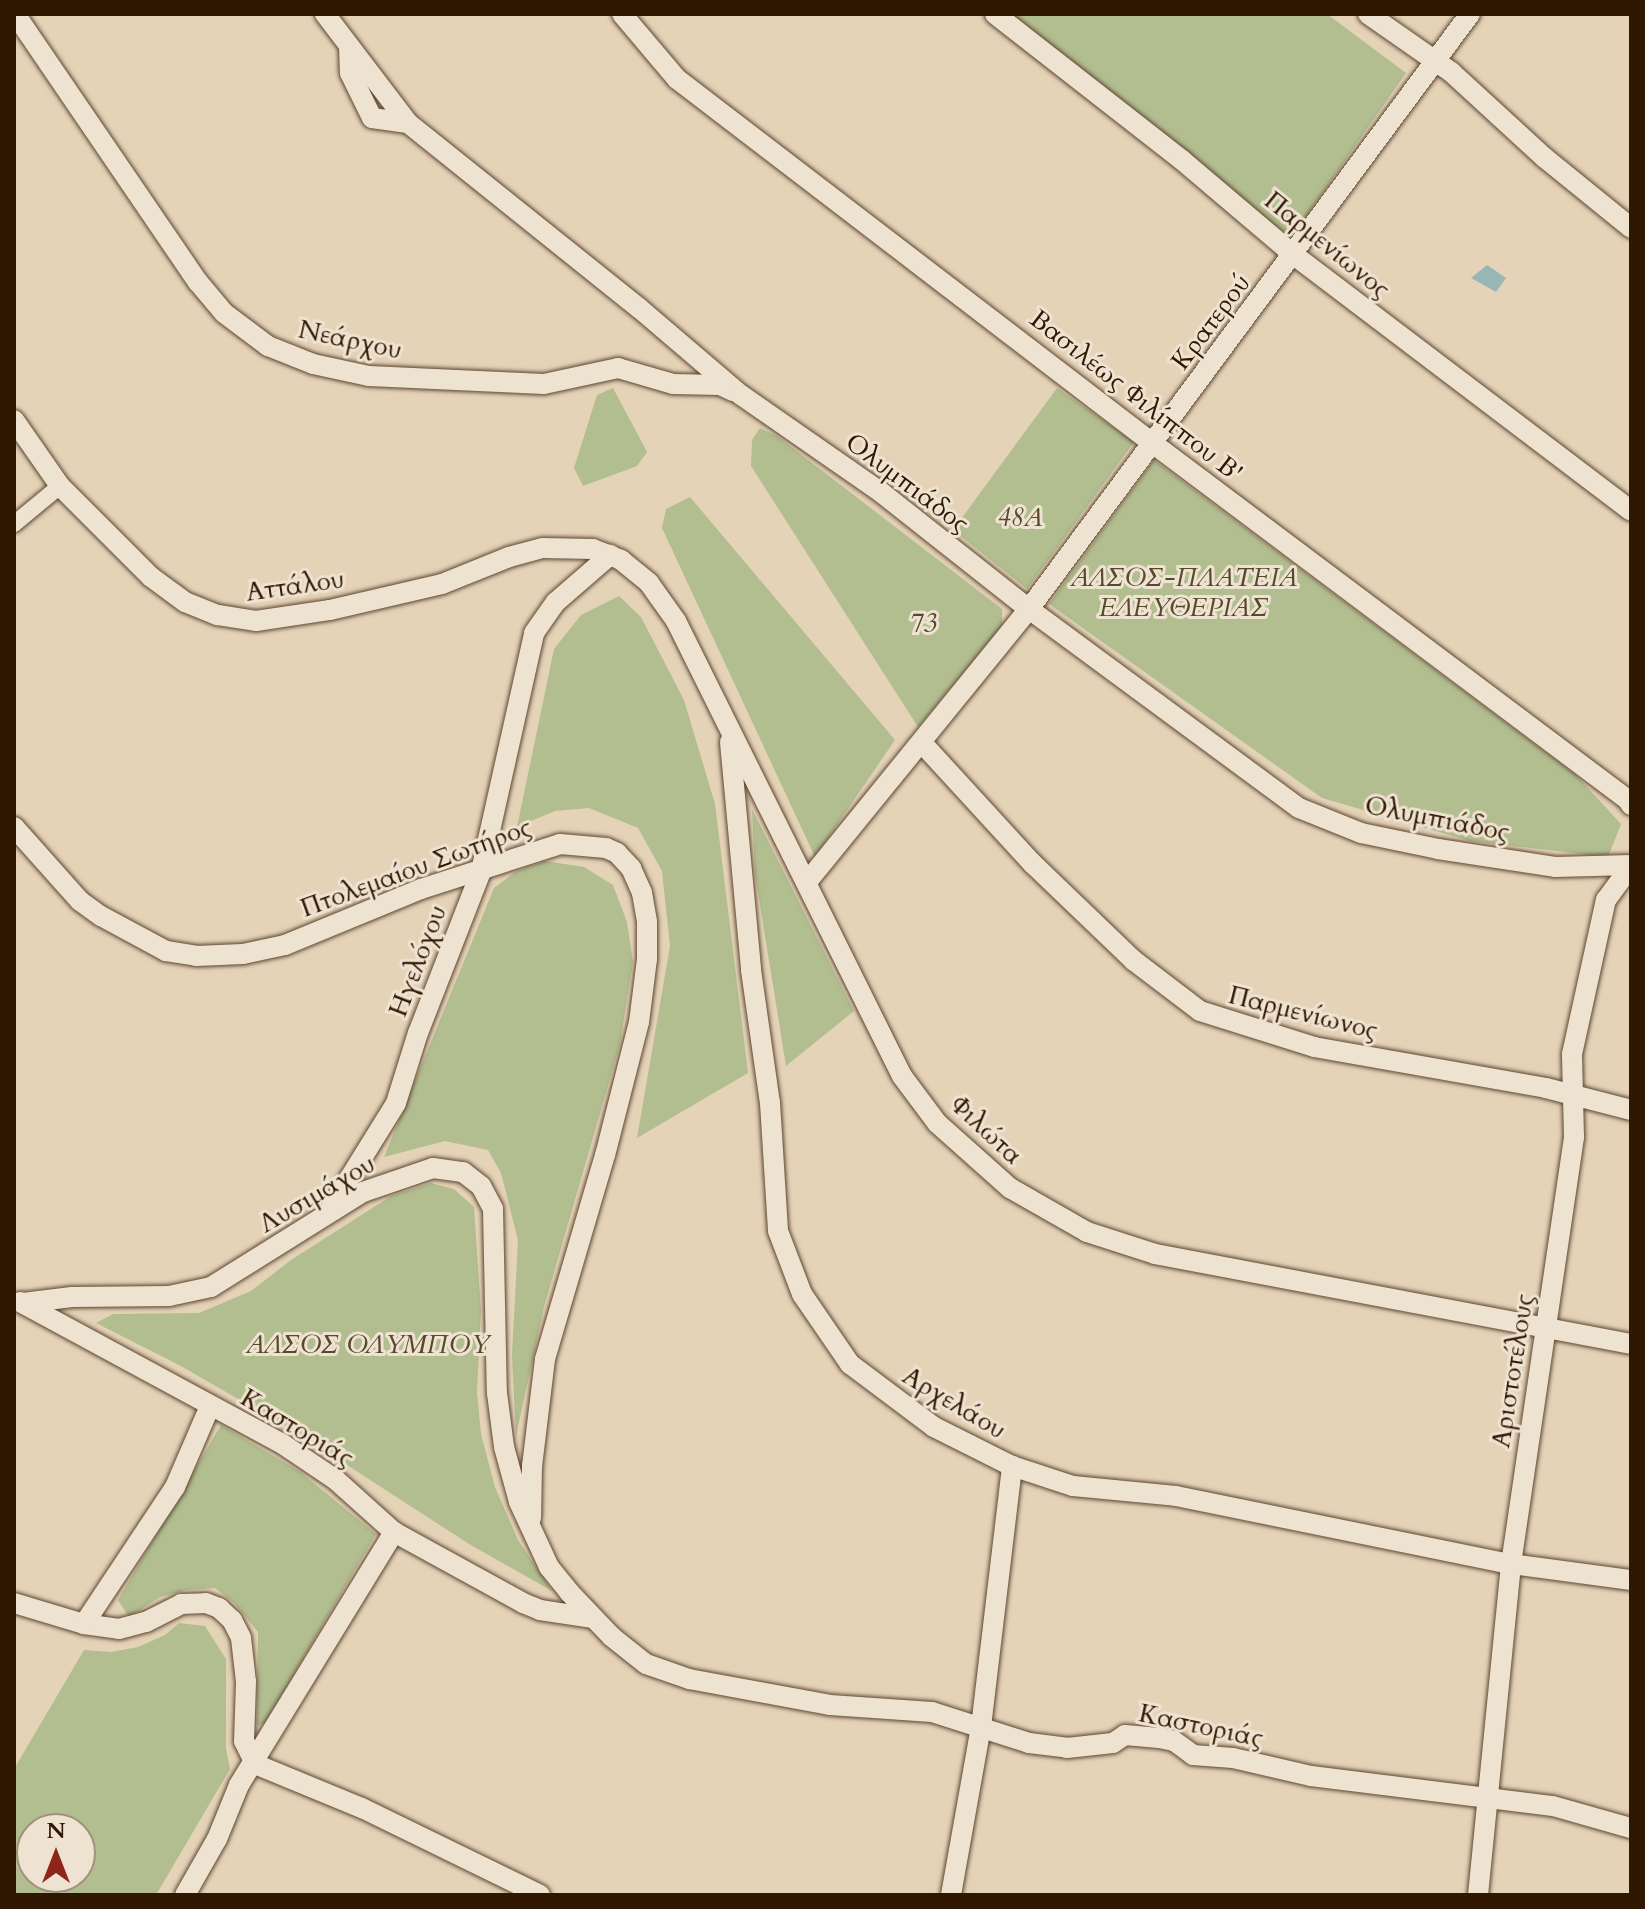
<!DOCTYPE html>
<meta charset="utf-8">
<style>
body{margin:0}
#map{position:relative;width:1645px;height:1909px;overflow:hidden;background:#e5d3b8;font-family:Cardo,serif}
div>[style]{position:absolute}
.green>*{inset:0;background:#b2bd90}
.water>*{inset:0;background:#99b6b7}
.roads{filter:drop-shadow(0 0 2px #5d462f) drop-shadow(0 0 2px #5d462f)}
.pedestrian>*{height:16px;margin:-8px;padding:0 8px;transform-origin:8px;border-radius:8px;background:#eee2d1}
.minor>*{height:20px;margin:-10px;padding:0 10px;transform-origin:10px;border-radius:10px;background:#eee2d1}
span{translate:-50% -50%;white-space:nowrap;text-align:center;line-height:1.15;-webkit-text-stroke:6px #eee2d1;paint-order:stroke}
.street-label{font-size:26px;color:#301701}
.park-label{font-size:26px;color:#57492c;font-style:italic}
.frame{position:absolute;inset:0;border:16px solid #301701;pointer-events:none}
.north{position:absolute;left:16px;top:1813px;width:80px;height:80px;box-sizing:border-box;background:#eee2d1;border:2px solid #a2917e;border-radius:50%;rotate:0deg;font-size:22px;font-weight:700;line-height:32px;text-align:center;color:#301701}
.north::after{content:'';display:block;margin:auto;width:28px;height:36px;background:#8f2418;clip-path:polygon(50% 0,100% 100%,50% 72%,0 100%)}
</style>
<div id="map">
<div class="green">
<i style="clip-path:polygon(1009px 14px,1327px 14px,1406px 73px,1291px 238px)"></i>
<i style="clip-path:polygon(613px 388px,647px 452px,637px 466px,583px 486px,574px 468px,597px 395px)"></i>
<i style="clip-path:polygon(1057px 388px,1134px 442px,1027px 589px,953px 530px)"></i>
<i style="clip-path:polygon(760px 428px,777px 436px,1002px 609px,1002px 626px,918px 727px,751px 466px,752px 440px)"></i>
<i style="clip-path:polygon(1154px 460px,1576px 775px,1621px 824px,1608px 857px,1470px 841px,1322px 798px,1049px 604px)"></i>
<i style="clip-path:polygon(690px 497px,895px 740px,815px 857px,662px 528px,666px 509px)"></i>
<i style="clip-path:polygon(619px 596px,641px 617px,684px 700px,715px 804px,748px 1073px,637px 1138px,670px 946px,662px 871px,638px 828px,589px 808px,555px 811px,517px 827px,554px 649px,581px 615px)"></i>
<i style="clip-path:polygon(752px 809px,854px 1011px,786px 1066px,755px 874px)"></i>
<i style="clip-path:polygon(545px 861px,584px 867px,613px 885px,627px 922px,633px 962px,620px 1044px,544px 1307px,516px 1436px,512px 1355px,518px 1240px,501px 1173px,488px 1150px,445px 1141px,384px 1157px,494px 888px,515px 872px)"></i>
<i style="clip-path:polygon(431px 1183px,454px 1189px,474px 1207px,481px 1311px,477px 1392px,481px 1434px,495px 1487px,518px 1540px,552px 1591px,469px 1544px,299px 1434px,179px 1365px,96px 1323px,113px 1314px,199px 1313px,251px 1291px,291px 1260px,391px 1196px)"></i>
<i style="clip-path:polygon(221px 1425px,299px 1471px,376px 1534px,265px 1723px,257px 1726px,258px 1632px,234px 1603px,215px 1588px,187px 1590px,160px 1597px,129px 1617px,118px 1600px)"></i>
<i style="clip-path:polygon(evenodd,179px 1623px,205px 1626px,226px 1659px,226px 1748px,230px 1769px,156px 1895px,14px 1895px,14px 1769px,84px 1650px,111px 1652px,138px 1647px,165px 1635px,179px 1623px,32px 1829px,80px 1829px,80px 1877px,32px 1877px,32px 1829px)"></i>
</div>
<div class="water">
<i style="clip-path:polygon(1487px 265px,1506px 278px,1496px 292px,1471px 278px)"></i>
</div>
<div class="roads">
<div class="pedestrian">
<i style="left:14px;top:524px;width:60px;rotate:-39.6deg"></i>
</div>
<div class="minor">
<i style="left:15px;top:14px;width:325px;rotate:55.7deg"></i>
<i style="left:198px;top:282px;width:40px;rotate:50deg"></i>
<i style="left:224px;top:313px;width:55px;rotate:36.9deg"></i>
<i style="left:268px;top:346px;width:48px;rotate:21.8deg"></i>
<i style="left:313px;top:364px;width:57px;rotate:12.1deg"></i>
<i style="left:369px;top:376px;width:175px;rotate:2.6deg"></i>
<i style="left:544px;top:384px;width:76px;rotate:-12.2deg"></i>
<i style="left:618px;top:368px;width:57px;rotate:16.2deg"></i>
<i style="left:673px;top:384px;width:47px;rotate:1.2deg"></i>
<i style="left:720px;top:385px;width:14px;rotate:25deg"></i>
<i style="left:325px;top:14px;width:137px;rotate:52.7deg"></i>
<i style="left:408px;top:123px;width:296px;rotate:38.7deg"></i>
<i style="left:639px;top:308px;width:134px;rotate:40.5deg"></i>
<i style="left:741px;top:395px;width:172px;rotate:34.8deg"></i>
<i style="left:882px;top:493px;width:187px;rotate:38.3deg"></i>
<i style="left:1029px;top:609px;width:335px;rotate:36.4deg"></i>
<i style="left:1299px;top:808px;width:67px;rotate:22deg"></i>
<i style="left:1361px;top:833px;width:79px;rotate:11.7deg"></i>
<i style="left:1438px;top:849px;width:118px;rotate:8.7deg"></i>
<i style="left:1555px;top:867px;width:76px;rotate:-1.5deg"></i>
<i style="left:622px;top:14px;width:85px;rotate:49.8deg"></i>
<i style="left:677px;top:79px;width:597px;rotate:37.45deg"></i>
<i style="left:1151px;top:442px;width:596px;rotate:36.89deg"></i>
<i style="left:1628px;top:800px;width:6px;rotate:59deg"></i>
<i style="left:995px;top:14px;width:237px;rotate:38deg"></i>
<i style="left:1182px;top:160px;width:147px;rotate:40.3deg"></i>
<i style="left:1294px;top:255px;width:423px;rotate:37.2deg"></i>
<i style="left:1368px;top:14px;width:101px;rotate:34.9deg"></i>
<i style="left:1451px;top:72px;width:127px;rotate:42.5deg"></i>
<i style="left:1545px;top:158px;width:111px;rotate:39.1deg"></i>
<i style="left:349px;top:46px;width:27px;rotate:88deg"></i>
<i style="left:350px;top:73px;width:50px;rotate:63.9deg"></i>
<i style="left:372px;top:118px;width:36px;rotate:8deg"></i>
<i style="left:14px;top:420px;width:80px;rotate:55.1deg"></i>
<i style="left:60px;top:486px;width:129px;rotate:45deg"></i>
<i style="left:151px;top:577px;width:42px;rotate:36.3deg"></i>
<i style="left:185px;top:602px;width:35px;rotate:22deg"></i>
<i style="left:218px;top:615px;width:38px;rotate:9deg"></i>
<i style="left:256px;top:621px;width:75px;rotate:-8.5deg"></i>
<i style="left:330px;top:610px;width:115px;rotate:-13.1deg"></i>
<i style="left:442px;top:584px;width:72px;rotate:-21.9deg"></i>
<i style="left:509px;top:557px;width:35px;rotate:-15deg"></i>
<i style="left:543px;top:548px;width:50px;rotate:1.1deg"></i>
<i style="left:593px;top:549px;width:30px;rotate:21deg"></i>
<i style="left:621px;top:560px;width:36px;rotate:39deg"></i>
<i style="left:649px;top:583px;width:47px;rotate:54.6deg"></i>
<i style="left:676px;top:621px;width:508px;rotate:63.59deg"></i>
<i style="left:902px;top:1076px;width:59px;rotate:53.3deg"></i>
<i style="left:937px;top:1123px;width:98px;rotate:41.7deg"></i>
<i style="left:1010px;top:1188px;width:89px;rotate:29.7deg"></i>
<i style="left:1087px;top:1232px;width:71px;rotate:17.9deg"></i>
<i style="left:1155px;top:1254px;width:484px;rotate:10.7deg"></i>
<i style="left:730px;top:742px;width:229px;rotate:84.7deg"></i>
<i style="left:751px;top:970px;width:134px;rotate:81.9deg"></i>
<i style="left:770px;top:1103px;width:128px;rotate:86.4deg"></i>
<i style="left:778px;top:1231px;width:67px;rotate:69.1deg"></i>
<i style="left:802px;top:1294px;width:85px;rotate:55.6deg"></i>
<i style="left:850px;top:1364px;width:105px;rotate:36.9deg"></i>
<i style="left:934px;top:1427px;width:87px;rotate:26.6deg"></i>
<i style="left:1012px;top:1466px;width:64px;rotate:18.2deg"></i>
<i style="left:1073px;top:1486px;width:103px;rotate:5.5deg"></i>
<i style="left:1176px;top:1496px;width:342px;rotate:11.5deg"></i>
<i style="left:1511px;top:1564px;width:121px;rotate:7.6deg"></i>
<i style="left:922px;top:743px;width:164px;rotate:47.5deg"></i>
<i style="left:1033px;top:864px;width:139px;rotate:43.8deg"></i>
<i style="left:1133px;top:960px;width:84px;rotate:37.3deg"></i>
<i style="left:1200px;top:1011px;width:120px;rotate:17.5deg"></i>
<i style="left:1314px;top:1047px;width:236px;rotate:10deg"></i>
<i style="left:1546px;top:1088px;width:88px;rotate:14.5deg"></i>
<i style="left:14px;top:827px;width:99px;rotate:48.3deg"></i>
<i style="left:80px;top:901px;width:26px;rotate:36deg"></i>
<i style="left:101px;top:916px;width:74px;rotate:28.3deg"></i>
<i style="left:166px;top:951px;width:30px;rotate:9deg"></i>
<i style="left:196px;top:956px;width:47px;rotate:-2.4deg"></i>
<i style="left:243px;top:954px;width:43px;rotate:-12.1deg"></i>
<i style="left:285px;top:945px;width:147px;rotate:-22.4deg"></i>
<i style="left:421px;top:889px;width:146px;rotate:-17.9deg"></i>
<i style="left:560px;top:844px;width:46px;rotate:5deg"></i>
<i style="left:606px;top:848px;width:12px;rotate:24deg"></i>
<i style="left:617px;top:853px;width:21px;rotate:47deg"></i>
<i style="left:631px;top:868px;width:27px;rotate:66deg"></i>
<i style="left:642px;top:893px;width:29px;rotate:80deg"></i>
<i style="left:647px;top:922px;width:37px;rotate:90deg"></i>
<i style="left:647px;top:959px;width:64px;rotate:97.2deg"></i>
<i style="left:639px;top:1022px;width:137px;rotate:104.3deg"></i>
<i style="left:605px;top:1155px;width:213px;rotate:106.4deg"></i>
<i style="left:545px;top:1359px;width:108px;rotate:96.9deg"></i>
<i style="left:532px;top:1466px;width:52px;rotate:91.1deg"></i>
<i style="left:807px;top:882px;width:352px;rotate:-50.9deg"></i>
<i style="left:1029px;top:609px;width:741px;rotate:-53.46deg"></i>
<i style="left:331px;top:1208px;width:123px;rotate:-58.2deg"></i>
<i style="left:396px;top:1103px;width:73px;rotate:-72.6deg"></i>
<i style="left:418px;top:1033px;width:174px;rotate:-68.7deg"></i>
<i style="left:481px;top:871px;width:244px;rotate:-77.4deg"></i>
<i style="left:534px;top:633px;width:38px;rotate:-55deg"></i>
<i style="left:556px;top:602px;width:72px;rotate:-41deg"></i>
<i style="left:20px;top:1302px;width:300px;rotate:28.4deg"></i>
<i style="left:284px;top:1445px;width:63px;rotate:33.9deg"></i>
<i style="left:336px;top:1480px;width:78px;rotate:41.9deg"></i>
<i style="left:394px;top:1532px;width:147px;rotate:28.8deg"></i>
<i style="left:523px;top:1603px;width:18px;rotate:22deg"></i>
<i style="left:540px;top:1610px;width:54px;rotate:8.6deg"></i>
<i style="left:23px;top:1303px;width:49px;rotate:-7deg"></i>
<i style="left:72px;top:1297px;width:97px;rotate:-0.6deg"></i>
<i style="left:169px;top:1296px;width:43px;rotate:-12.1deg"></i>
<i style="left:211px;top:1287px;width:179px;rotate:-32deg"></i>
<i style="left:363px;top:1192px;width:74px;rotate:-18.9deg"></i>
<i style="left:433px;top:1168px;width:30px;rotate:8deg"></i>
<i style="left:463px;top:1172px;width:23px;rotate:38deg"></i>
<i style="left:481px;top:1186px;width:26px;rotate:62deg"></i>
<i style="left:493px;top:1209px;width:184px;rotate:88.8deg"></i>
<i style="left:497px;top:1393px;width:54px;rotate:82.6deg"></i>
<i style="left:504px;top:1447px;width:57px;rotate:74.7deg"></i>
<i style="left:519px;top:1502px;width:72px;rotate:65.2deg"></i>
<i style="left:549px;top:1567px;width:32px;rotate:51deg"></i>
<i style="left:569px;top:1592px;width:62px;rotate:46.3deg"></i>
<i style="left:612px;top:1637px;width:43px;rotate:38.5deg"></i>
<i style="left:646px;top:1664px;width:46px;rotate:19.2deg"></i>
<i style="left:689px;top:1679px;width:143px;rotate:10.4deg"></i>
<i style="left:830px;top:1705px;width:102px;rotate:3.9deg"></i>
<i style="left:932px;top:1712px;width:102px;rotate:17.7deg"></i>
<i style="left:1029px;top:1743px;width:38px;rotate:7deg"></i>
<i style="left:1067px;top:1748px;width:46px;rotate:-6.2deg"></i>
<i style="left:1113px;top:1743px;width:14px;rotate:-34deg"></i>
<i style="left:1125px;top:1735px;width:34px;rotate:5deg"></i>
<i style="left:1159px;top:1738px;width:15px;rotate:11deg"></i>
<i style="left:1174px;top:1741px;width:24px;rotate:36deg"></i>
<i style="left:1193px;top:1755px;width:40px;rotate:4.3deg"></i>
<i style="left:1233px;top:1758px;width:80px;rotate:13deg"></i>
<i style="left:1311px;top:1776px;width:244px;rotate:7.1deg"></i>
<i style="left:1553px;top:1806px;width:81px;rotate:15.8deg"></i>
<i style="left:14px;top:1603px;width:73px;rotate:16.7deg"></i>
<i style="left:84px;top:1624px;width:35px;rotate:8deg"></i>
<i style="left:119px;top:1629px;width:28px;rotate:-15deg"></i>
<i style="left:146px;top:1622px;width:39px;rotate:-27deg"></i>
<i style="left:181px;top:1604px;width:25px;rotate:-2deg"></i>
<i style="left:206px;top:1603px;width:14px;rotate:21deg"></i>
<i style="left:219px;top:1608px;width:18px;rotate:43deg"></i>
<i style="left:232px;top:1620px;width:20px;rotate:63deg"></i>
<i style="left:241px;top:1638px;width:44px;rotate:83.5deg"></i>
<i style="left:246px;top:1682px;width:59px;rotate:91.9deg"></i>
<i style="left:244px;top:1741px;width:25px;rotate:64deg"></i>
<i style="left:255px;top:1764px;width:116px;rotate:22.4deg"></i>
<i style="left:362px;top:1808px;width:198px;rotate:26deg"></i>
<i style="left:84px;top:1624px;width:164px;rotate:-56.4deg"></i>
<i style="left:175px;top:1487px;width:88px;rotate:-66.6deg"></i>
<i style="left:185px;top:1895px;width:64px;rotate:-60.3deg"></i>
<i style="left:217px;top:1839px;width:58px;rotate:-67.8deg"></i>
<i style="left:239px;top:1785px;width:297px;rotate:-58.5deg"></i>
<i style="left:951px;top:1895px;width:171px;rotate:-79.9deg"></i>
<i style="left:981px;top:1727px;width:263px;rotate:-83.2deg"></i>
<i style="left:1478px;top:1895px;width:333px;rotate:-84.3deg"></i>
<i style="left:1511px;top:1564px;width:432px;rotate:-81.6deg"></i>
<i style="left:1574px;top:1137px;width:83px;rotate:-91.4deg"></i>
<i style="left:1572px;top:1054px;width:158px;rotate:-77.6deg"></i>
<i style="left:1606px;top:900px;width:42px;rotate:-53.7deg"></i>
</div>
</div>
<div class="street-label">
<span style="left:1327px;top:245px;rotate:39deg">Παρμενίωνος</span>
<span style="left:1211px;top:322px;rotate:-53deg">Κρατερού</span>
<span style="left:350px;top:340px;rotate:12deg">Νεάρχου</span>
<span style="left:1136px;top:396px;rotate:38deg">Βασιλέως Φιλίππου Β'</span>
<span style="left:907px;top:483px;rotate:37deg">Ολυμπιάδος</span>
<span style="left:295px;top:586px;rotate:-8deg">Αττάλου</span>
<span style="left:1437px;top:819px;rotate:11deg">Ολυμπιάδος</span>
<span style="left:416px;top:868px;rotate:-20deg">Πτολεμαίου Σωτήρος</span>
<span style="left:418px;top:961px;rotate:-69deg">Ηγελόχου</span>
<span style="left:1303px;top:1013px;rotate:14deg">Παρμενίωνος</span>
<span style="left:986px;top:1130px;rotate:43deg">Φιλώτα</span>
<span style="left:317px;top:1194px;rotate:-30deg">Λυσιμάχου</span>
<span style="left:1513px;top:1371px;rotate:-81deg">Αριστοτέλους</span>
<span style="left:954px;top:1403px;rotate:31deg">Αρχελάου</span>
<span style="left:297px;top:1428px;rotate:31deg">Καστοριάς</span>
<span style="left:1201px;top:1726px;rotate:12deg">Καστοριάς</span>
</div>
<div class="park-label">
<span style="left:1020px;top:518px">48Α</span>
<span style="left:1184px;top:593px">ΑΛΣΟΣ-ΠΛΑΤΕΙΑ<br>ΕΛΕΥΘΕΡΙΑΣ</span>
<span style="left:923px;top:624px">73</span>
<span style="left:367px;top:1345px">ΑΛΣΟΣ ΟΛΥΜΠΟΥ</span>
</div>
<div class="frame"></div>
<div class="north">N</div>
</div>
